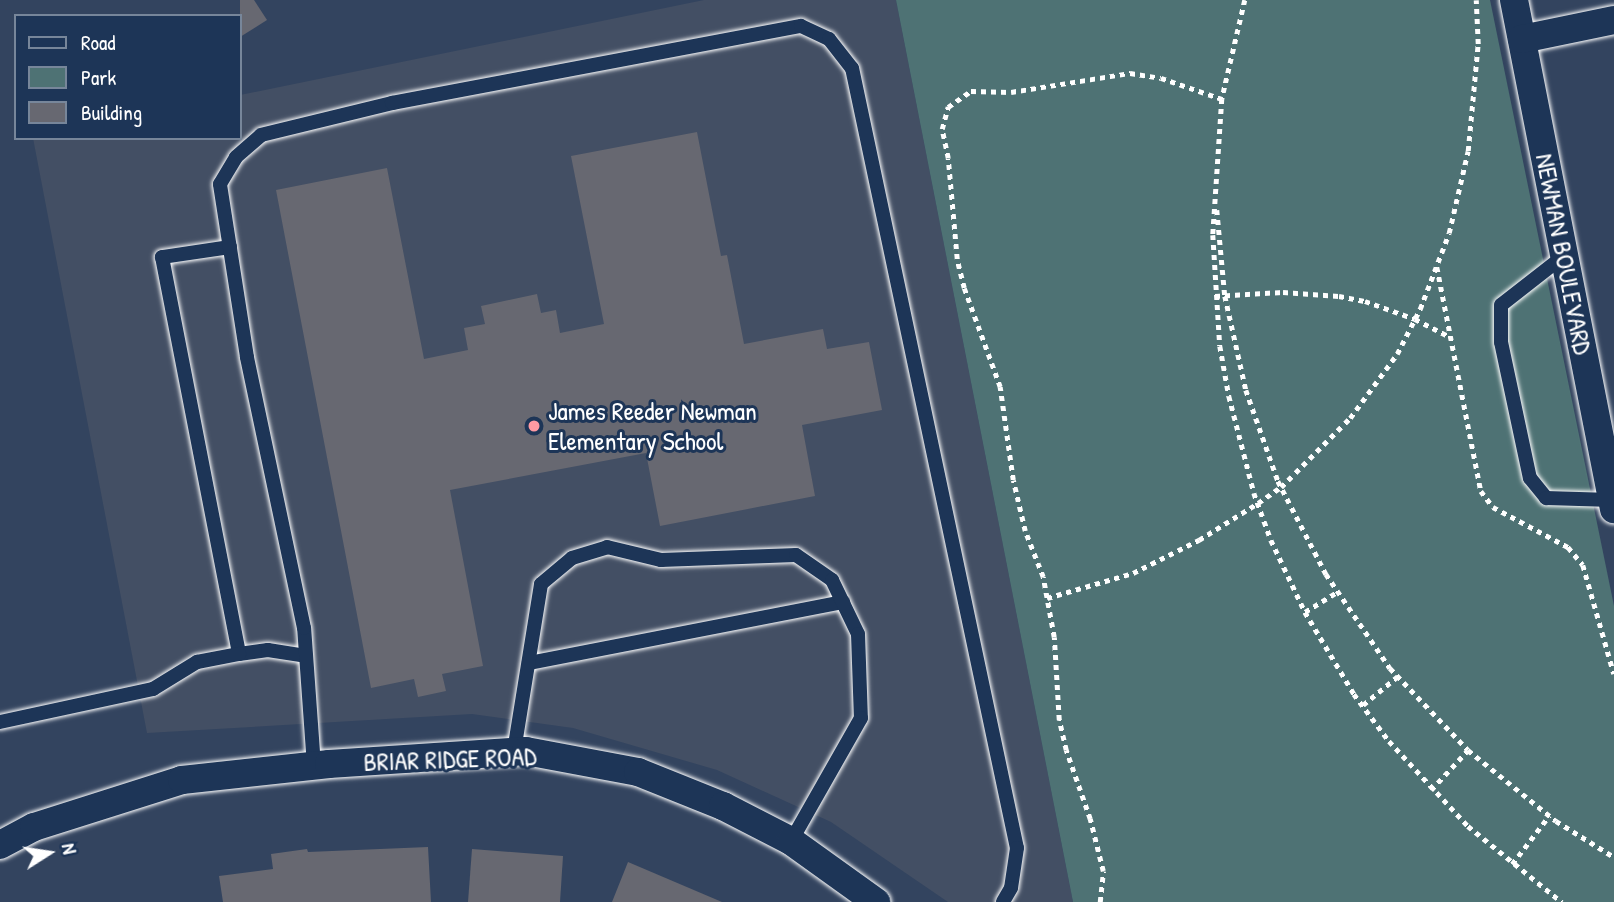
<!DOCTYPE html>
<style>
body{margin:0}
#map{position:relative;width:1614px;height:902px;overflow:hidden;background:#33445f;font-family:"Patrick Hand",sans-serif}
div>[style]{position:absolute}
.built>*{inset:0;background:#434f64}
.green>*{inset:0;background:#4e7274}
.building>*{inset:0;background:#676871}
.path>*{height:4.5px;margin-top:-2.25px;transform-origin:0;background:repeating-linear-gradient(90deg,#fff 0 5px,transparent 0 10px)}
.roads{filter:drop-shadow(0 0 2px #fff) drop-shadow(0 0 2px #fff)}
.service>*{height:14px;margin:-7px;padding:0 7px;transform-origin:7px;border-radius:7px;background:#1d3557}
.minor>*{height:28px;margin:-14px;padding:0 14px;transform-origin:14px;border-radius:14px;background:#1d3557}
.dots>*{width:19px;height:19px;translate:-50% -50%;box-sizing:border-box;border:4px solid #1d3557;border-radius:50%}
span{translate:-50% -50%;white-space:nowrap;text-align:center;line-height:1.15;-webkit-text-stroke:6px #1d3557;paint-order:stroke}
.street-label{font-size:26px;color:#fff}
.poi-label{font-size:26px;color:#fff}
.left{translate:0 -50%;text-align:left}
.legend{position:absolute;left:14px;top:14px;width:228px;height:126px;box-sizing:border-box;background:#1d3557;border:2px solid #77869a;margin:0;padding:9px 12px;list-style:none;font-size:21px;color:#fff}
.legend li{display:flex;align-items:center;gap:14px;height:35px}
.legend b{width:35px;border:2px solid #77869a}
.north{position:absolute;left:14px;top:818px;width:70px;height:70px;-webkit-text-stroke:5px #1d3557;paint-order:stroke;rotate:78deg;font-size:19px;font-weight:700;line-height:28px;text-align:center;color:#fff}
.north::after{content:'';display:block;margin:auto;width:24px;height:32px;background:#fff;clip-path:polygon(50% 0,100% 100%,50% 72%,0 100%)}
</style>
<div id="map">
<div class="built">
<i style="clip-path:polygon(704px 0,896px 0,1073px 902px,948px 902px,831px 822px,717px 770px,573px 728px,472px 714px,147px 733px,33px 138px,240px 138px,240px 95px)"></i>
</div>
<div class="green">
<i style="clip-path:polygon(896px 0,1490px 0,1614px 606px,1614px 902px,1073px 902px)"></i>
</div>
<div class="building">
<i style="clip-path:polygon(240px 0,254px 0,267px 20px,240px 37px)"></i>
<i style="clip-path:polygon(697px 132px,721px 256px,727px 255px,744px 344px,823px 329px,827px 349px,869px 342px,882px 410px,802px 425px,815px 496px,660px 526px,646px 453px,450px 490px,483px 666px,442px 674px,446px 691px,418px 697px,414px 679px,371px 688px,276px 190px,387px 168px,424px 359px,468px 350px,464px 328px,485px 324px,481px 306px,537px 294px,541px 313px,556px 310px,560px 333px,604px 324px,571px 156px)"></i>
<i style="clip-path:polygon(428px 847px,431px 902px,223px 902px,219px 876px,273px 869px,271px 854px,307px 849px,308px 852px)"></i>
<i style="clip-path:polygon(472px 849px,563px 856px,560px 902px,468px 902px)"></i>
<i style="clip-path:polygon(628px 862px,722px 902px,612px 902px)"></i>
</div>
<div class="path">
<i style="left:1245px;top:0;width:102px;rotate:103.1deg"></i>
<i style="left:1222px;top:99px;width:136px;rotate:93.8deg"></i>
<i style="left:1213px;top:235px;width:111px;rotate:86.4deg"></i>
<i style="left:1220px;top:346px;width:51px;rotate:79.8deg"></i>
<i style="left:1229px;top:396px;width:100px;rotate:75.5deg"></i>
<i style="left:1254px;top:493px;width:50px;rotate:70.1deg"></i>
<i style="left:1271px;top:540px;width:80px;rotate:64.7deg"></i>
<i style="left:1305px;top:612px;width:96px;rotate:59.1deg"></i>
<i style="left:1354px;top:694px;width:59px;rotate:53.3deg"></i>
<i style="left:1389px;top:741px;width:116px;rotate:47.1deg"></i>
<i style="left:1468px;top:826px;width:121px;rotate:39deg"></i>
<i style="left:1217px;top:210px;width:86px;rotate:84.7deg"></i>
<i style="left:1225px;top:296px;width:96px;rotate:77.4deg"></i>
<i style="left:1246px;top:390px;width:96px;rotate:70.6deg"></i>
<i style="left:1278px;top:481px;width:105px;rotate:62.7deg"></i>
<i style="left:1326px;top:574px;width:114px;rotate:55.8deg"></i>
<i style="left:1390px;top:668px;width:113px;rotate:46.4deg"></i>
<i style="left:1468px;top:750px;width:113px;rotate:38.9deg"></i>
<i style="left:1556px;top:821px;width:68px;rotate:31.8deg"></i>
<i style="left:1437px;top:267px;width:228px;rotate:78.9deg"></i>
<i style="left:1481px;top:491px;width:20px;rotate:53deg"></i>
<i style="left:1493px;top:507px;width:85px;rotate:28.1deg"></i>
<i style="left:1568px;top:547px;width:23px;rotate:50deg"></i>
<i style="left:1583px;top:565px;width:113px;rotate:74.1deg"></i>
<i style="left:1215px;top:296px;width:68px;rotate:-3.4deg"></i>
<i style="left:1283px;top:292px;width:56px;rotate:4.1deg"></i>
<i style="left:1339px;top:296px;width:26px;rotate:11deg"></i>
<i style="left:1365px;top:301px;width:53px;rotate:19.8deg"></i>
<i style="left:1415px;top:319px;width:39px;rotate:27deg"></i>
<i style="left:1047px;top:598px;width:90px;rotate:-16.2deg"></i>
<i style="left:1133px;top:573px;width:74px;rotate:-26.6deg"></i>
<i style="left:1199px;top:540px;width:70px;rotate:-32.1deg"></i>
<i style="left:1258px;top:503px;width:28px;rotate:-35deg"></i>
<i style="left:1281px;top:487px;width:98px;rotate:-45deg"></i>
<i style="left:1350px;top:418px;width:79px;rotate:-53.7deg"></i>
<i style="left:1397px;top:354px;width:51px;rotate:-62.9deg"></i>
<i style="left:1420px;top:309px;width:81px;rotate:-69.1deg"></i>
<i style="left:1449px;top:233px;width:84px;rotate:-77deg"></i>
<i style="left:1468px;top:151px;width:107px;rotate:-84.7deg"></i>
<i style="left:1478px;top:44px;width:44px;rotate:-92.6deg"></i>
<i style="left:1305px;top:612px;width:38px;rotate:-32deg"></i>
<i style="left:1363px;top:705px;width:45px;rotate:-39.6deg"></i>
<i style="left:1431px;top:790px;width:54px;rotate:-47.2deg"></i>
<i style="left:1512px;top:864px;width:61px;rotate:-52.4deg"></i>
<i style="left:1100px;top:902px;width:31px;rotate:-84deg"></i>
<i style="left:1103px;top:871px;width:54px;rotate:-104deg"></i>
<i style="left:1090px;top:819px;width:73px;rotate:-109.2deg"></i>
<i style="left:1066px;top:750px;width:31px;rotate:-103deg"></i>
<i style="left:1059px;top:720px;width:83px;rotate:-93.4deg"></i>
<i style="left:1054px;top:637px;width:61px;rotate:-100.4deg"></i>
<i style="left:1043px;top:577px;width:49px;rotate:-111.4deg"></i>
<i style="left:1025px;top:531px;width:52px;rotate:-103.2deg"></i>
<i style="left:1013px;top:480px;width:94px;rotate:-98deg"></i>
<i style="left:1000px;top:387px;width:105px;rotate:-110deg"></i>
<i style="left:964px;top:288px;width:30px;rotate:-104deg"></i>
<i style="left:957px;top:259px;width:101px;rotate:-95.1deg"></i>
<i style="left:948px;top:158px;width:30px;rotate:-102deg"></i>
<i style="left:942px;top:129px;width:23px;rotate:-75deg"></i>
<i style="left:948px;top:107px;width:28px;rotate:-35deg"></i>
<i style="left:971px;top:91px;width:40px;rotate:1.4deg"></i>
<i style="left:1011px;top:92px;width:121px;rotate:-9.1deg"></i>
<i style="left:1130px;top:73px;width:31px;rotate:9deg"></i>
<i style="left:1161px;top:78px;width:65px;rotate:19deg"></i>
</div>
<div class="roads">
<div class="service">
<i style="left:230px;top:247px;width:69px;rotate:171.6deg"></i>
<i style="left:162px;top:257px;width:404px;rotate:79deg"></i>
<i style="left:239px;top:654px;width:29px;rotate:-8deg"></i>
<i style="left:268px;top:650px;width:38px;rotate:9deg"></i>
<i style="left:1565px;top:255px;width:81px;rotate:142deg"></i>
<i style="left:1501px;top:305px;width:37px;rotate:90deg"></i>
<i style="left:1501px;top:342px;width:139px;rotate:78deg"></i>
<i style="left:1530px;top:478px;width:26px;rotate:51deg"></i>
<i style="left:1546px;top:498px;width:66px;rotate:1.7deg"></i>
<i style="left:529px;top:663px;width:320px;rotate:-11deg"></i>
<i style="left:0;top:722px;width:157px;rotate:-12.2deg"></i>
<i style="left:153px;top:689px;width:52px;rotate:-31.5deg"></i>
<i style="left:197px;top:662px;width:43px;rotate:-10.8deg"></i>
<i style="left:514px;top:751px;width:169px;rotate:-80.8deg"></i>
<i style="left:541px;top:584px;width:40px;rotate:-40deg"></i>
<i style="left:572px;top:558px;width:37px;rotate:-17deg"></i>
<i style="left:607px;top:547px;width:56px;rotate:13.5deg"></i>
<i style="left:661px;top:560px;width:135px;rotate:-2.1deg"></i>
<i style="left:796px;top:555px;width:44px;rotate:34.8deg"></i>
<i style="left:832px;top:580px;width:60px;rotate:64.3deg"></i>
<i style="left:858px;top:634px;width:84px;rotate:88deg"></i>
<i style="left:861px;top:718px;width:142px;rotate:119.6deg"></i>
<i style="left:314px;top:766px;width:138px;rotate:-94.1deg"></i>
<i style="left:304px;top:628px;width:277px;rotate:-101.9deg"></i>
<i style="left:247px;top:357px;width:175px;rotate:-98.9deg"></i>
<i style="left:220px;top:184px;width:31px;rotate:-59deg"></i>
<i style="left:236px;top:157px;width:33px;rotate:-41deg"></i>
<i style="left:261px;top:135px;width:135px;rotate:-13.7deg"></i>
<i style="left:392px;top:103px;width:416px;rotate:-10.7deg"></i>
<i style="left:801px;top:26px;width:31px;rotate:25deg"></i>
<i style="left:829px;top:39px;width:37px;rotate:52deg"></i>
<i style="left:852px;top:68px;width:797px;rotate:78.06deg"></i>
<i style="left:1017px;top:848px;width:40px;rotate:98.5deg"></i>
<i style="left:1011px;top:888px;width:16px;rotate:120deg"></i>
</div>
<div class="minor">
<i style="left:1514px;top:0;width:519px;rotate:78.89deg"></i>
<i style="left:1522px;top:39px;width:94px;rotate:-11.7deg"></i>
<i style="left:0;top:845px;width:38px;rotate:-28deg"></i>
<i style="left:34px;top:827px;width:155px;rotate:-17.6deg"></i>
<i style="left:182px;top:780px;width:148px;rotate:-6.2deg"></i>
<i style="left:329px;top:764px;width:197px;rotate:-3.8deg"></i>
<i style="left:526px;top:751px;width:114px;rotate:10.6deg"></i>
<i style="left:638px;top:772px;width:92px;rotate:21.8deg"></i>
<i style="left:723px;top:806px;width:76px;rotate:27.2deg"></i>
<i style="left:791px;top:841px;width:105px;rotate:35.7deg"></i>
</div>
</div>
<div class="dots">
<i style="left:534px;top:426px;background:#ff9aa2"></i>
</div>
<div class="street-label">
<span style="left:1564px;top:254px;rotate:79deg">NEWMAN BOULEVARD</span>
<span style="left:450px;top:759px;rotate:-2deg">BRIAR RIDGE ROAD</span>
</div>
<div class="poi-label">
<span class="left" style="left:548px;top:426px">James Reeder Newman<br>Elementary School</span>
</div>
<ul class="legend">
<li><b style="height:9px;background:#1d3557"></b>Road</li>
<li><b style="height:19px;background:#4e7274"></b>Park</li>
<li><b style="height:19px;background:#676871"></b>Building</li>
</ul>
<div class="north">N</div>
</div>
